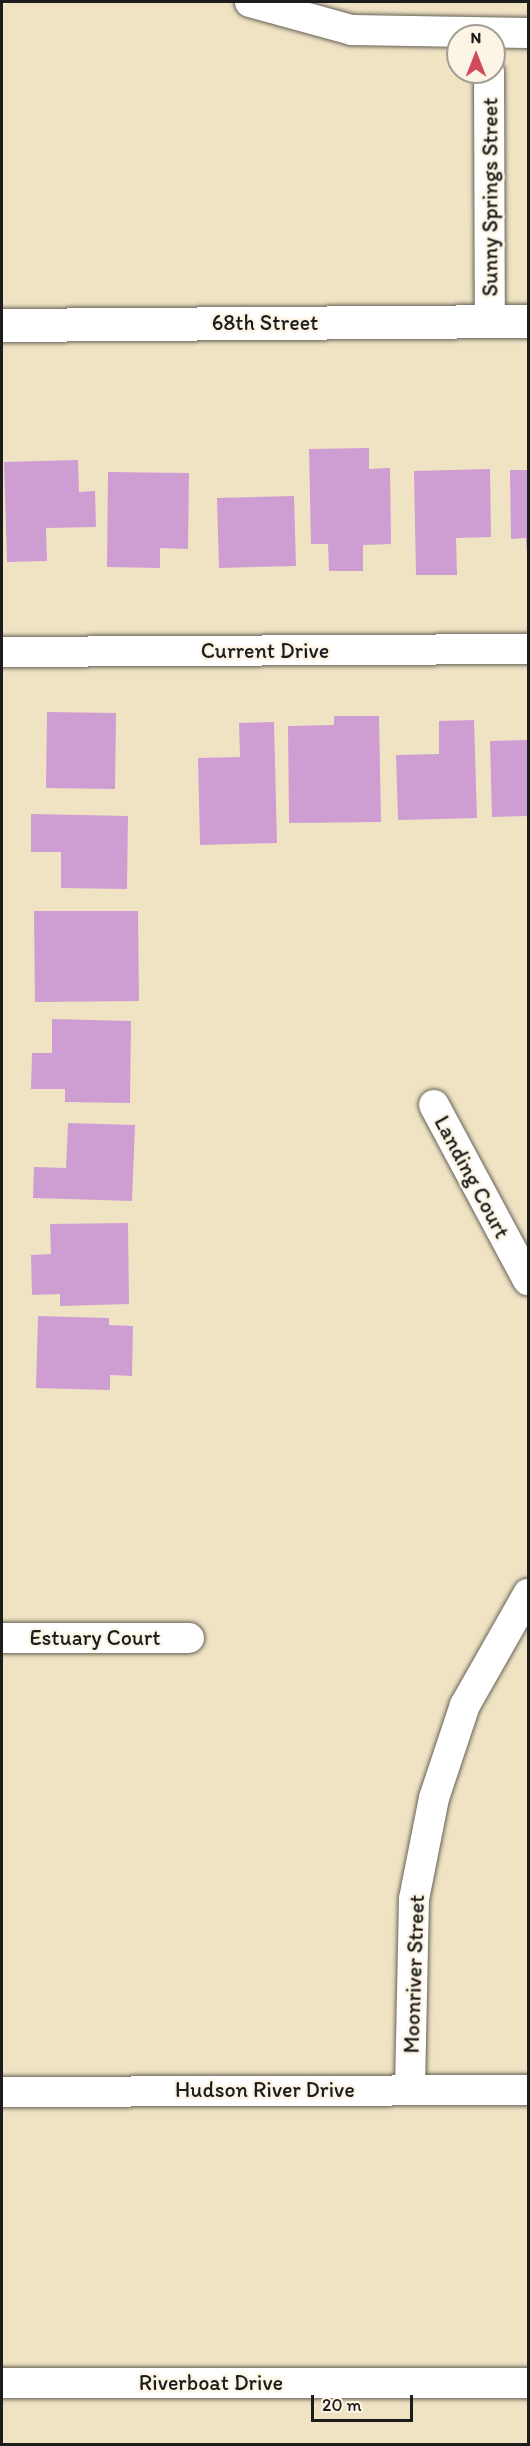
<!DOCTYPE html>
<style>
body{margin:0}
#map{position:relative;width:530px;height:2446px;overflow:hidden;background:#f0e3c4;font-family:Itim,sans-serif}
div>[style]{position:absolute}
.building>*{inset:0;background:#ce9dd2}
.roads{filter:drop-shadow(0 0 2px #666257) drop-shadow(0 0 2px #666257)}
.street>*{height:30px;margin:-15px;padding:0 15px;transform-origin:15px;border-radius:15px;background:#fff}
.secondary>*{height:33px;margin:-16.5px;padding:0 16.5px;transform-origin:16.5px;border-radius:16.5px;background:#fff}
span{translate:-50% -50%;white-space:nowrap;text-align:center;line-height:1.15;-webkit-text-stroke:5px #fcf5e5;paint-order:stroke}
.street-label{font-size:22px;color:#1c1c1c}
.frame{position:absolute;inset:0;border:3px solid #1c1c1c;pointer-events:none}
.north{position:absolute;left:446px;top:24px;width:60px;height:60px;box-sizing:border-box;background:#fcf5e5;border:2px solid #a29e95;border-radius:50%;rotate:0deg;font-size:16px;font-weight:700;line-height:24px;text-align:center;color:#1c1c1c}
.north::after{content:'';display:block;margin:auto;width:21px;height:27px;background:#d1495b;clip-path:polygon(50% 0,100% 100%,50% 72%,0 100%)}
.scale{position:absolute;left:311px;top:2395px;width:102px;height:27px;box-sizing:border-box;border:3px solid #1c1c1c;border-top:0;padding-left:8px;font-size:18px;line-height:21px;white-space:nowrap;color:#1c1c1c;-webkit-text-stroke:4px #fcf5e5;paint-order:stroke}
</style>
<div id="map">
<div class="building">
<i style="clip-path:polygon(369px 448px,369px 469px,390px 468px,391px 544px,363px 545px,363px 571px,329px 571px,328px 544px,311px 544px,309px 449px)"></i>
<i style="clip-path:polygon(78px 460px,79px 492px,95px 491px,96px 527px,46px 528px,47px 561px,7px 562px,4px 462px)"></i>
<i style="clip-path:polygon(490px 469px,491px 537px,456px 538px,457px 575px,416px 575px,414px 471px)"></i>
<i style="clip-path:polygon(510px 470px,528px 470px,528px 570px,526px 538px,511px 539px)"></i>
<i style="clip-path:polygon(108px 472px,189px 473px,188px 549px,160px 548px,160px 568px,107px 567px)"></i>
<i style="clip-path:polygon(294px 496px,296px 566px,219px 568px,217px 498px)"></i>
<i style="clip-path:polygon(47px 712px,116px 713px,115px 789px,46px 788px)"></i>
<i style="clip-path:polygon(334px 716px,379px 716px,381px 822px,289px 823px,288px 726px,334px 725px)"></i>
<i style="clip-path:polygon(474px 720px,477px 818px,398px 820px,396px 755px,439px 754px,439px 721px)"></i>
<i style="clip-path:polygon(274px 722px,277px 843px,200px 845px,198px 758px,240px 757px,239px 723px)"></i>
<i style="clip-path:polygon(528px 740px,528px 816px,492px 817px,490px 741px)"></i>
<i style="clip-path:polygon(31px 814px,128px 816px,127px 889px,61px 888px,61px 852px,31px 852px)"></i>
<i style="clip-path:polygon(34px 911px,138px 911px,139px 1001px,35px 1002px)"></i>
<i style="clip-path:polygon(52px 1019px,131px 1021px,130px 1103px,65px 1102px,65px 1089px,31px 1089px,32px 1053px,52px 1053px)"></i>
<i style="clip-path:polygon(68px 1123px,135px 1125px,132px 1201px,33px 1198px,34px 1167px,66px 1168px)"></i>
<i style="clip-path:polygon(128px 1223px,129px 1304px,60px 1306px,60px 1294px,32px 1295px,31px 1255px,51px 1254px,50px 1224px)"></i>
<i style="clip-path:polygon(38px 1316px,109px 1318px,109px 1325px,133px 1326px,132px 1376px,110px 1375px,110px 1390px,36px 1388px)"></i>
</div>
<div class="roads">
<div class="street">
<i style="left:250px;top:2px;width:106px;rotate:15.4deg"></i>
<i style="left:352px;top:30px;width:176px;rotate:1deg"></i>
<i style="left:489px;top:72px;width:249px;rotate:89.8deg"></i>
<i style="left:2px;top:652px;width:526px;rotate:-0.33deg"></i>
<i style="left:434px;top:1105px;width:199px;rotate:61.8deg"></i>
<i style="left:2px;top:1638px;width:187px"></i>
<i style="left:410px;top:2089px;width:190px;rotate:-88.8deg"></i>
<i style="left:414px;top:1899px;width:103px;rotate:-78.8deg"></i>
<i style="left:434px;top:1798px;width:98px;rotate:-71.6deg"></i>
<i style="left:465px;top:1705px;width:128px;rotate:-60.4deg"></i>
<i style="left:2px;top:2092px;width:526px;rotate:-0.22deg"></i>
<i style="left:2px;top:2383px;width:526px"></i>
</div>
<div class="secondary">
<i style="left:2px;top:325px;width:526px;rotate:-0.44deg"></i>
</div>
</div>
<div class="street-label">
<span style="left:490px;top:197px;rotate:-90deg">Sunny Springs Street</span>
<span style="left:265px;top:323px">68th Street</span>
<span style="left:265px;top:651px">Current Drive</span>
<span style="left:472px;top:1177px;rotate:62deg">Landing Court</span>
<span style="left:95px;top:1638px">Estuary Court</span>
<span style="left:414px;top:1974px;rotate:-88deg">Moonriver Street</span>
<span style="left:265px;top:2090px">Hudson River Drive</span>
<span style="left:211px;top:2383px">Riverboat Drive</span>
</div>
<div class="frame"></div>
<div class="north">N</div>
<div class="scale">20 m</div>
</div>
